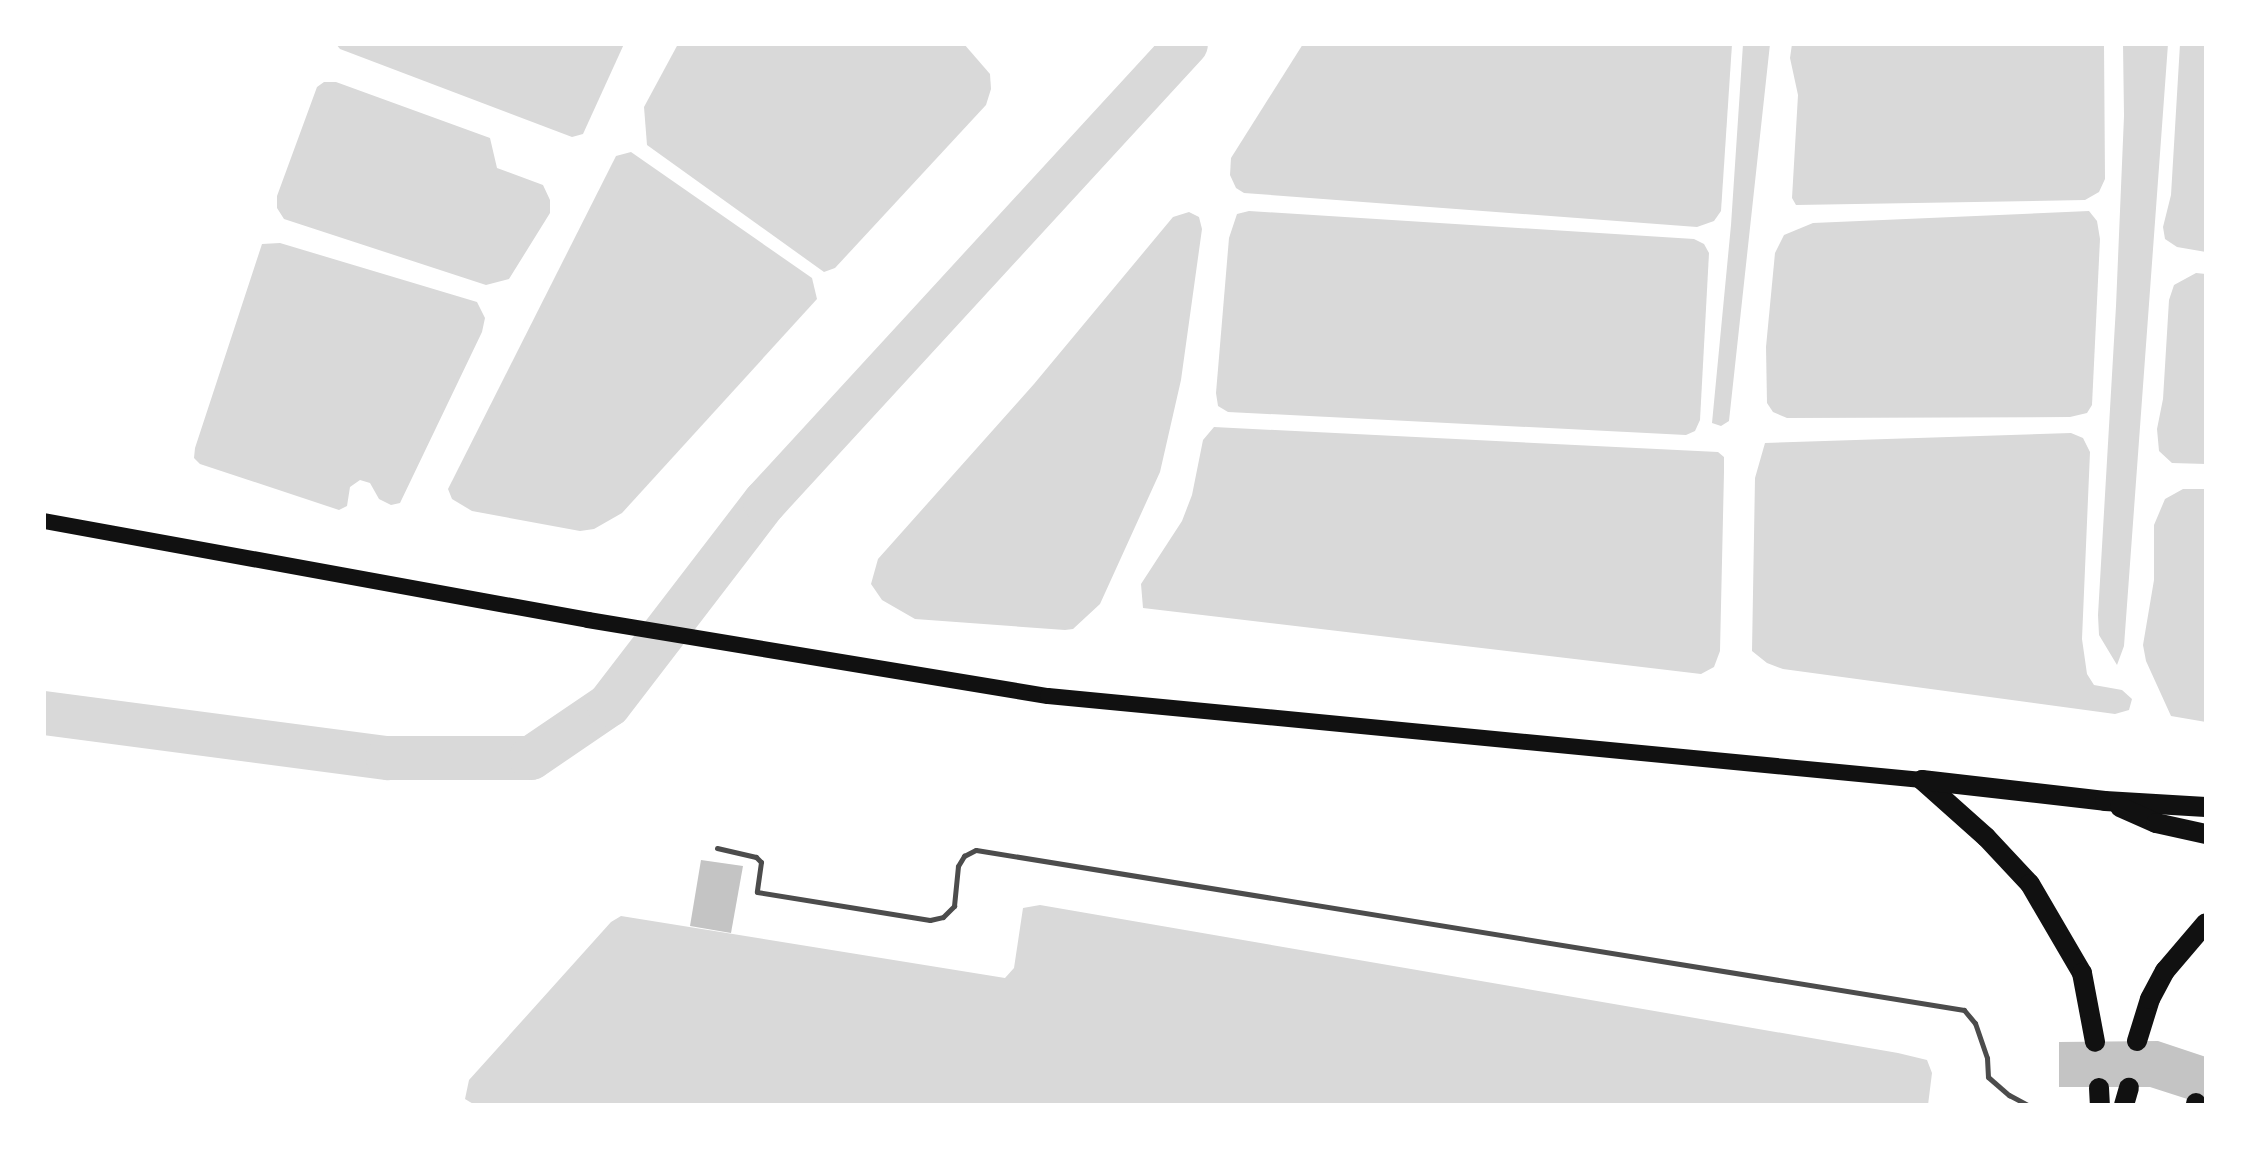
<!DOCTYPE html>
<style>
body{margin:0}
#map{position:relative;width:2250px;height:1149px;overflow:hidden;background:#fff;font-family:Helvetica,sans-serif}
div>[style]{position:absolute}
.water>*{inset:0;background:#d9d9d9}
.river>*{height:44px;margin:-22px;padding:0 22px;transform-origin:22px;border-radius:22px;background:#d9d9d9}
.building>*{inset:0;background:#c4c4c4}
.service>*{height:5px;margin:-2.5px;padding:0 2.5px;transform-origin:2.5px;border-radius:2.5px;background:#4c4c4c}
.secondary>*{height:16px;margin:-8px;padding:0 8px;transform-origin:8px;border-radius:8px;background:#111}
.motorway>*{height:20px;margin:-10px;padding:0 10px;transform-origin:10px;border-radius:10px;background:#111}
span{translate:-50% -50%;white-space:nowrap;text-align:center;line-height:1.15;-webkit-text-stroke:6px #fff;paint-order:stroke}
.frame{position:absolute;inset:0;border:46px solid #fff;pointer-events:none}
</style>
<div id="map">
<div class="water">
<i style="clip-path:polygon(336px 44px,624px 44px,583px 134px,572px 137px,340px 49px)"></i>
<i style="clip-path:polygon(678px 44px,964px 44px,990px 74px,991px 89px,986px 105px,835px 268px,824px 272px,647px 145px,644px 107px)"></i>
<i style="clip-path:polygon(1303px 44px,1732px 44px,1721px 211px,1714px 221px,1697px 227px,1244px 193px,1236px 188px,1230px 175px,1231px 158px)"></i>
<i style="clip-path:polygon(1743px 44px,1770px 44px,1729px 421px,1721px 426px,1712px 423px,1731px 225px)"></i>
<i style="clip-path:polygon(1792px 44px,2104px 44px,2105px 179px,2099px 192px,2085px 200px,1796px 205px,1792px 198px,1798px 95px,1790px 58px)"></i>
<i style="clip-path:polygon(2123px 44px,2168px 44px,2124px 646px,2117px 665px,2099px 635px,2098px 615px,2116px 306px,2124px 116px)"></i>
<i style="clip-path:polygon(2180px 44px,2206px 44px,2206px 252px,2177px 247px,2165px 239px,2163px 227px,2171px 195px)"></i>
<i style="clip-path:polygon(324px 82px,336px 82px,490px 138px,497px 168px,543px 185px,550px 200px,550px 213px,509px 279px,486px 285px,284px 219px,277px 208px,277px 196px,317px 87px)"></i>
<i style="clip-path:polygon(631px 152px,812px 278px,817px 299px,622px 513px,594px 529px,580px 531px,472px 511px,452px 499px,448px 489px,616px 156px)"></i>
<i style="clip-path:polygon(1249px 211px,1694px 239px,1704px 244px,1709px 253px,1700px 420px,1695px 431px,1686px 435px,1228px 412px,1218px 406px,1216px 393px,1229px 238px,1237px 214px)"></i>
<i style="clip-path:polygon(2089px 211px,2097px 221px,2100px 239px,2092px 405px,2087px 413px,2070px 417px,1787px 418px,1773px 412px,1767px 403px,1766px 347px,1775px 253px,1784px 235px,1813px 223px)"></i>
<i style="clip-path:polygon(1189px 212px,1199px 217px,1202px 229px,1181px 380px,1160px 472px,1100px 604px,1073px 629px,1065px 630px,915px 619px,882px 600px,871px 584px,878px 559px,1034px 384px,1173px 217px)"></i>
<i style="clip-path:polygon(280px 243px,477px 302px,485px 318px,482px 332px,400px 503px,391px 505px,379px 499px,370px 483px,360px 480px,350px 487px,347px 506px,339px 510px,200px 464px,194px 458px,195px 448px,262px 244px)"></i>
<i style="clip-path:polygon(2196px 273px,2206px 274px,2206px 464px,2172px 463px,2159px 451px,2157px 429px,2163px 399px,2169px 300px,2174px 285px)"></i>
<i style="clip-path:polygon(1214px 427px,1718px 452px,1724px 457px,1724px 472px,1720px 651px,1714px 667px,1701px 674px,1143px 608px,1141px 584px,1182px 521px,1192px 495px,1203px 440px)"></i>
<i style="clip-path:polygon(2071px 433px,2083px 438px,2090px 452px,2082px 639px,2087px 674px,2094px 685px,2122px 690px,2132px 699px,2129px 710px,2115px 714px,1783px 669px,1767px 663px,1752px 651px,1755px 478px,1765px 443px)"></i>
<i style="clip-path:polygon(2183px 489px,2206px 489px,2206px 722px,2171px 716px,2146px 661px,2143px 645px,2154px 580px,2154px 525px,2165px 499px)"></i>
<i style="clip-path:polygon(1040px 905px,1898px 1053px,1927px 1060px,1932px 1073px,1928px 1105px,475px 1105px,465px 1099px,469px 1080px,611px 922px,621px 916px,1005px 978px,1014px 968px,1023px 908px)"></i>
</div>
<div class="river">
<i style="left:44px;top:713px;width:347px;rotate:7.5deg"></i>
<i style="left:388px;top:758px;width:143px"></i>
<i style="left:531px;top:758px;width:94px;rotate:-34.2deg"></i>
<i style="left:609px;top:705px;width:256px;rotate:-52.5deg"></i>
<i style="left:765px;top:502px;width:622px;rotate:-47.41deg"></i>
</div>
<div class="building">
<i style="clip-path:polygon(701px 860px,743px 866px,731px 933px,690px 926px)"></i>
<i style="clip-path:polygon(2158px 1041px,2206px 1057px,2206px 1105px,2150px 1087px,2059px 1087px,2059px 1042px)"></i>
</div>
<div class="service">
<i style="left:717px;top:848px;width:40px;rotate:13deg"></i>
<i style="left:756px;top:857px;width:7px;rotate:45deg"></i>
<i style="left:761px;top:862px;width:30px;rotate:98deg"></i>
<i style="left:757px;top:892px;width:175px;rotate:9.2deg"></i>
<i style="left:930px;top:920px;width:13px;rotate:-13deg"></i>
<i style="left:943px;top:917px;width:16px;rotate:-45deg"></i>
<i style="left:954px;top:906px;width:40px;rotate:-84.3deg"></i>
<i style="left:958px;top:866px;width:12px;rotate:-59deg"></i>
<i style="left:964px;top:856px;width:13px;rotate:-27deg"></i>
<i style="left:976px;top:850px;width:1001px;rotate:9.2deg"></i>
<i style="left:1964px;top:1010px;width:17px;rotate:50deg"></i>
<i style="left:1975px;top:1023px;width:37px;rotate:71deg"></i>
<i style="left:1987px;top:1058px;width:19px;rotate:87deg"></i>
<i style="left:1988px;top:1077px;width:28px;rotate:41deg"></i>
<i style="left:2009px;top:1095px;width:21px;rotate:28deg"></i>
</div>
<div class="secondary">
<i style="left:44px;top:521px;width:553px;rotate:10.31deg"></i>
<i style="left:588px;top:620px;width:466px;rotate:9.4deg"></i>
<i style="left:1048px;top:696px;width:878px;rotate:5.49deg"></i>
</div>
<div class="motorway">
<i style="left:1922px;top:780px;width:86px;rotate:41.7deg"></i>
<i style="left:1986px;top:837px;width:64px;rotate:46.9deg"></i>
<i style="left:2030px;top:884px;width:103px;rotate:59.7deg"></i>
<i style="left:2082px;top:973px;width:70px;rotate:79.3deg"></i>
<i style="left:1922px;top:780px;width:184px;rotate:6.5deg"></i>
<i style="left:2105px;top:801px;width:101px;rotate:3.4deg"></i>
<i style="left:2120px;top:807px;width:39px;rotate:24deg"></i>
<i style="left:2156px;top:823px;width:51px;rotate:12.4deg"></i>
<i style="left:2137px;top:1041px;width:44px;rotate:-72.8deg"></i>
<i style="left:2150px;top:999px;width:32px;rotate:-62deg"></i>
<i style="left:2165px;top:971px;width:63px;rotate:-49.5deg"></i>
<i style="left:2099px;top:1088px;width:17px;rotate:87deg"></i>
<i style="left:2196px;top:1103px;width:2px;rotate:90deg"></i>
<i style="left:2124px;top:1105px;width:18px;rotate:-74deg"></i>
</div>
<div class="frame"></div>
</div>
